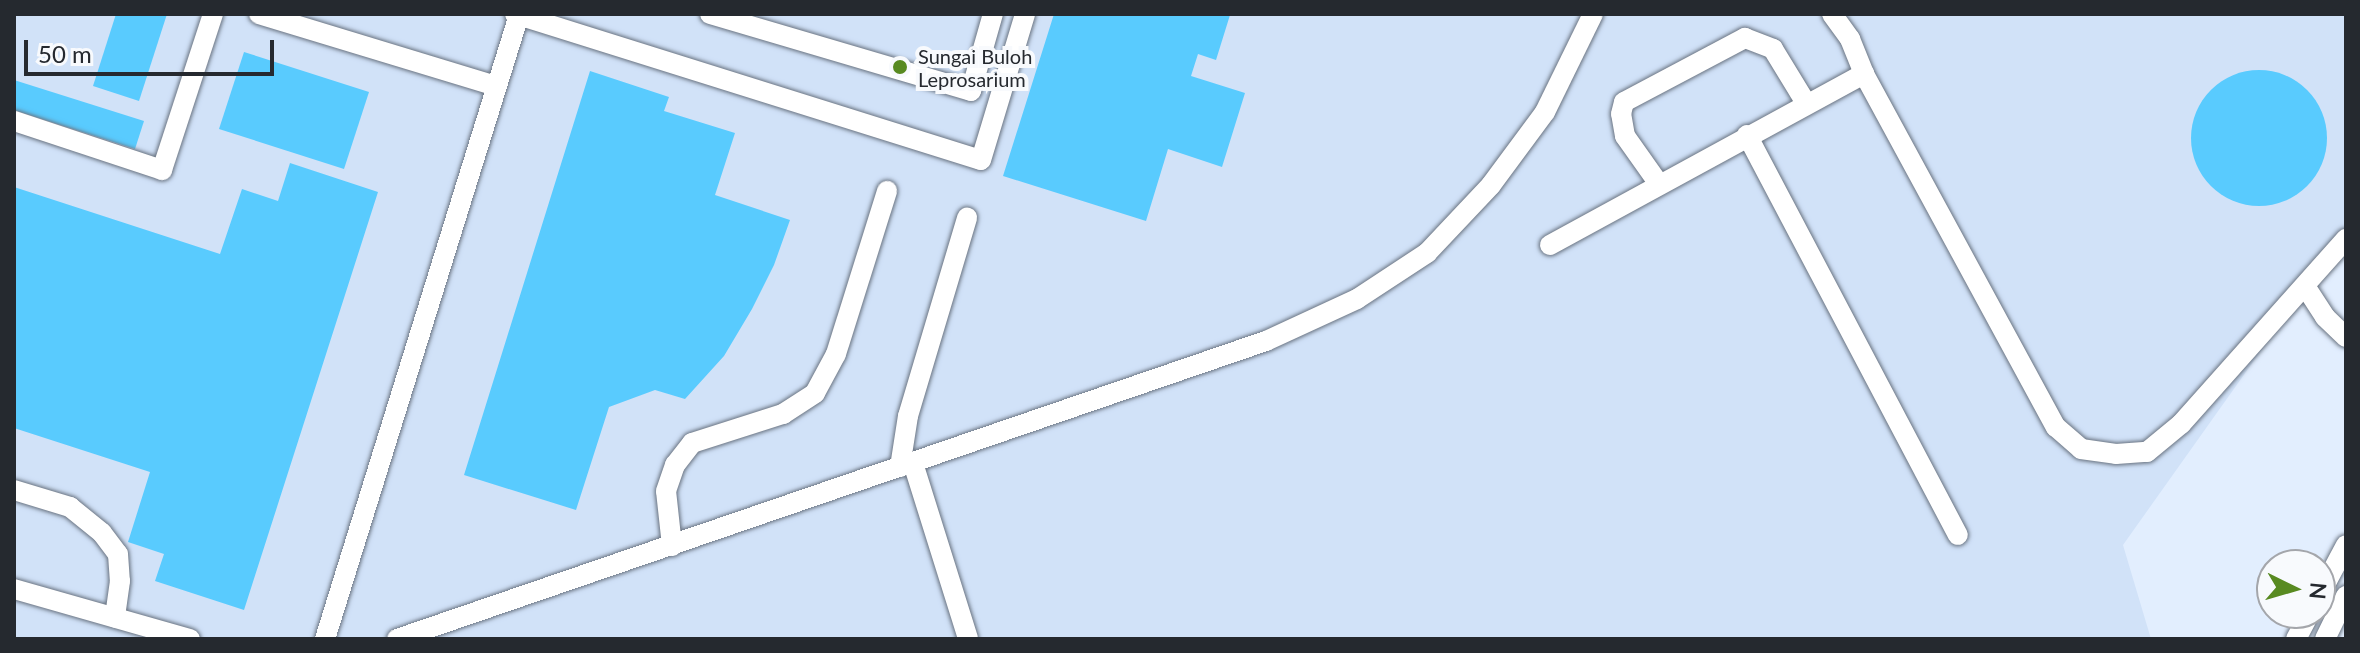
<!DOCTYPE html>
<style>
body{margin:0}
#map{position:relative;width:2360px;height:653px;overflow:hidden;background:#e2eefe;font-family:Lato,sans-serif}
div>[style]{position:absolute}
.built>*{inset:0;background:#d1e2f8}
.building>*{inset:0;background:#59cbfe}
.round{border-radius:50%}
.roads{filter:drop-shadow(0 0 2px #697381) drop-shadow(0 0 2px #697381)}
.lane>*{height:20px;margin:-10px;padding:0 10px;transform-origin:10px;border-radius:10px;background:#fff}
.dots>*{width:22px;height:22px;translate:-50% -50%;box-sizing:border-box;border:4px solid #f8fafd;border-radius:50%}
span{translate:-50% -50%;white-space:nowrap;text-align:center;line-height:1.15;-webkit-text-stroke:8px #f8fafd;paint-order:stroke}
.poi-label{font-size:20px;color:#25292f}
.left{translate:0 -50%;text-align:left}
.frame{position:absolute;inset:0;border:16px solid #25292f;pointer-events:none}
.north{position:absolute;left:2256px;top:549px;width:80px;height:80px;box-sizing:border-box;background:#f8fafd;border:2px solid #a4a6ab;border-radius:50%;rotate:95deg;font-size:22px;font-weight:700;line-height:32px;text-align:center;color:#25292f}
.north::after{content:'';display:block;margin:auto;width:28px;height:36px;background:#588a21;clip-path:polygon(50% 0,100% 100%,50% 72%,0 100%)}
.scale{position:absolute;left:24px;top:40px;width:250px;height:36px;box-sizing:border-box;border:4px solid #25292f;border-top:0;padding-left:10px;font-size:24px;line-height:28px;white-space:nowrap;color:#25292f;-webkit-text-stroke:6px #f8fafd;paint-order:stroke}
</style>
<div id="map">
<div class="built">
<i style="clip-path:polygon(14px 14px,2346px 14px,2346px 231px,2123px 545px,2151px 639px,14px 639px)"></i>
</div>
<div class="building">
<i style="clip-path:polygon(116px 14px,167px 14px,139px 101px,93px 86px)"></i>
<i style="clip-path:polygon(1054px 14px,1230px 15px,1216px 60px,1198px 54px,1191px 76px,1245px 93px,1222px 167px,1168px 149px,1146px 221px,1003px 176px)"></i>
<i style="clip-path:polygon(244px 52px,369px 92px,344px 169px,219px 129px)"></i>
<i class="round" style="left:2191px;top:70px;width:136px;height:136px"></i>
<i style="clip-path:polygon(590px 71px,669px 97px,664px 111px,735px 133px,715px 195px,790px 220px,774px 265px,752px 309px,724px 356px,685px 399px,655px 390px,609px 407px,576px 510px,464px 475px)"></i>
<i style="clip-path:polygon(14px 80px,144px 121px,135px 149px,14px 110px)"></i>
<i style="clip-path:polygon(290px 163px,378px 192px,244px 610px,155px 581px,164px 554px,128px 542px,150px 472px,14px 428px,14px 187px,220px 254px,242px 189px,278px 201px)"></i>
</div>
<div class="roads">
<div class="lane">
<i style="left:259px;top:14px;width:248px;rotate:16.9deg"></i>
<i style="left:515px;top:14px;width:488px;rotate:17.4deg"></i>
<i style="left:981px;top:160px;width:152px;rotate:-73.2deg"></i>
<i style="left:710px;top:14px;width:272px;rotate:16.4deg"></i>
<i style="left:971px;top:91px;width:80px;rotate:-74.1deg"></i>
<i style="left:1832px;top:14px;width:31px;rotate:54deg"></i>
<i style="left:1850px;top:39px;width:38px;rotate:68deg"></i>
<i style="left:1864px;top:74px;width:402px;rotate:61.5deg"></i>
<i style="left:2056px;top:427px;width:33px;rotate:41deg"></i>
<i style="left:2081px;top:449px;width:35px;rotate:8deg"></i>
<i style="left:2116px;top:454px;width:31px;rotate:-4deg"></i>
<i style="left:2147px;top:452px;width:44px;rotate:-39.5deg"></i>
<i style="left:2181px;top:424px;width:248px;rotate:-48.3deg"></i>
<i style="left:14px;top:121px;width:156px;rotate:18.3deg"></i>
<i style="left:162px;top:170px;width:164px;rotate:-71.9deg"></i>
<i style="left:1747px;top:135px;width:452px;rotate:62.2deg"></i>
<i style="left:1659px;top:184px;width:59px;rotate:-125.3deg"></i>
<i style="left:1625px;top:136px;width:22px;rotate:-100deg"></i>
<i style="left:1621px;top:114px;width:12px;rotate:-76deg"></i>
<i style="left:1624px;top:102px;width:137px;rotate:-27.9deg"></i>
<i style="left:1745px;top:38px;width:30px;rotate:21deg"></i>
<i style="left:1773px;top:49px;width:63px;rotate:58.6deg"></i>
<i style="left:1550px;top:245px;width:358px;rotate:-28.6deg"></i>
<i style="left:2305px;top:286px;width:37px;rotate:57deg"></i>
<i style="left:2325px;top:317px;width:29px;rotate:44deg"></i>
<i style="left:913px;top:463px;width:184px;rotate:72.6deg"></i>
<i style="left:900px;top:467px;width:52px;rotate:-81.1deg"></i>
<i style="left:908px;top:416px;width:207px;rotate:-73.4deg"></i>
<i style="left:14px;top:490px;width:59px;rotate:16.9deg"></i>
<i style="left:70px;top:507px;width:41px;rotate:39.1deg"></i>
<i style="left:102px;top:533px;width:26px;rotate:53deg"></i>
<i style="left:118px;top:554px;width:27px;rotate:86deg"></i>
<i style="left:120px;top:581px;width:37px;rotate:98deg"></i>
<i style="left:672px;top:546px;width:55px;rotate:-96.2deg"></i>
<i style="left:666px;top:491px;width:28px;rotate:-71deg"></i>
<i style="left:675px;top:465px;width:28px;rotate:-52deg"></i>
<i style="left:692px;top:443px;width:96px;rotate:-17.7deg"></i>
<i style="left:783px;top:414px;width:38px;rotate:-33deg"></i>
<i style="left:815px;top:393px;width:44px;rotate:-61.7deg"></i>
<i style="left:836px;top:354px;width:171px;rotate:-72.6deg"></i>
<i style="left:14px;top:589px;width:183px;rotate:15.9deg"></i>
<i style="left:2320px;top:594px;width:55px;rotate:-62deg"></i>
<i style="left:325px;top:639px;width:653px;rotate:-72.73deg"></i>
<i style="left:397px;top:639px;width:919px;rotate:-18.93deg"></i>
<i style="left:1266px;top:341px;width:100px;rotate:-24.8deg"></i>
<i style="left:1357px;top:299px;width:84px;rotate:-33.3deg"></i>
<i style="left:1427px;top:253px;width:93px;rotate:-46.7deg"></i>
<i style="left:1491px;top:185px;width:91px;rotate:-53.5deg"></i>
<i style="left:1545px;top:112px;width:109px;rotate:-63.9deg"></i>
<i style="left:2296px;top:639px;width:30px;rotate:-62deg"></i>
<i style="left:2325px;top:639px;width:48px;rotate:-64deg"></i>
</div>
</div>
<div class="dots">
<i style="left:900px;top:67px;background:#588a21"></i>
</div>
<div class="poi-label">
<span class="left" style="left:918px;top:68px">Sungai Buloh<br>Leprosarium</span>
</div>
<div class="frame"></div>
<div class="north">N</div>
<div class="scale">50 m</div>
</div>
